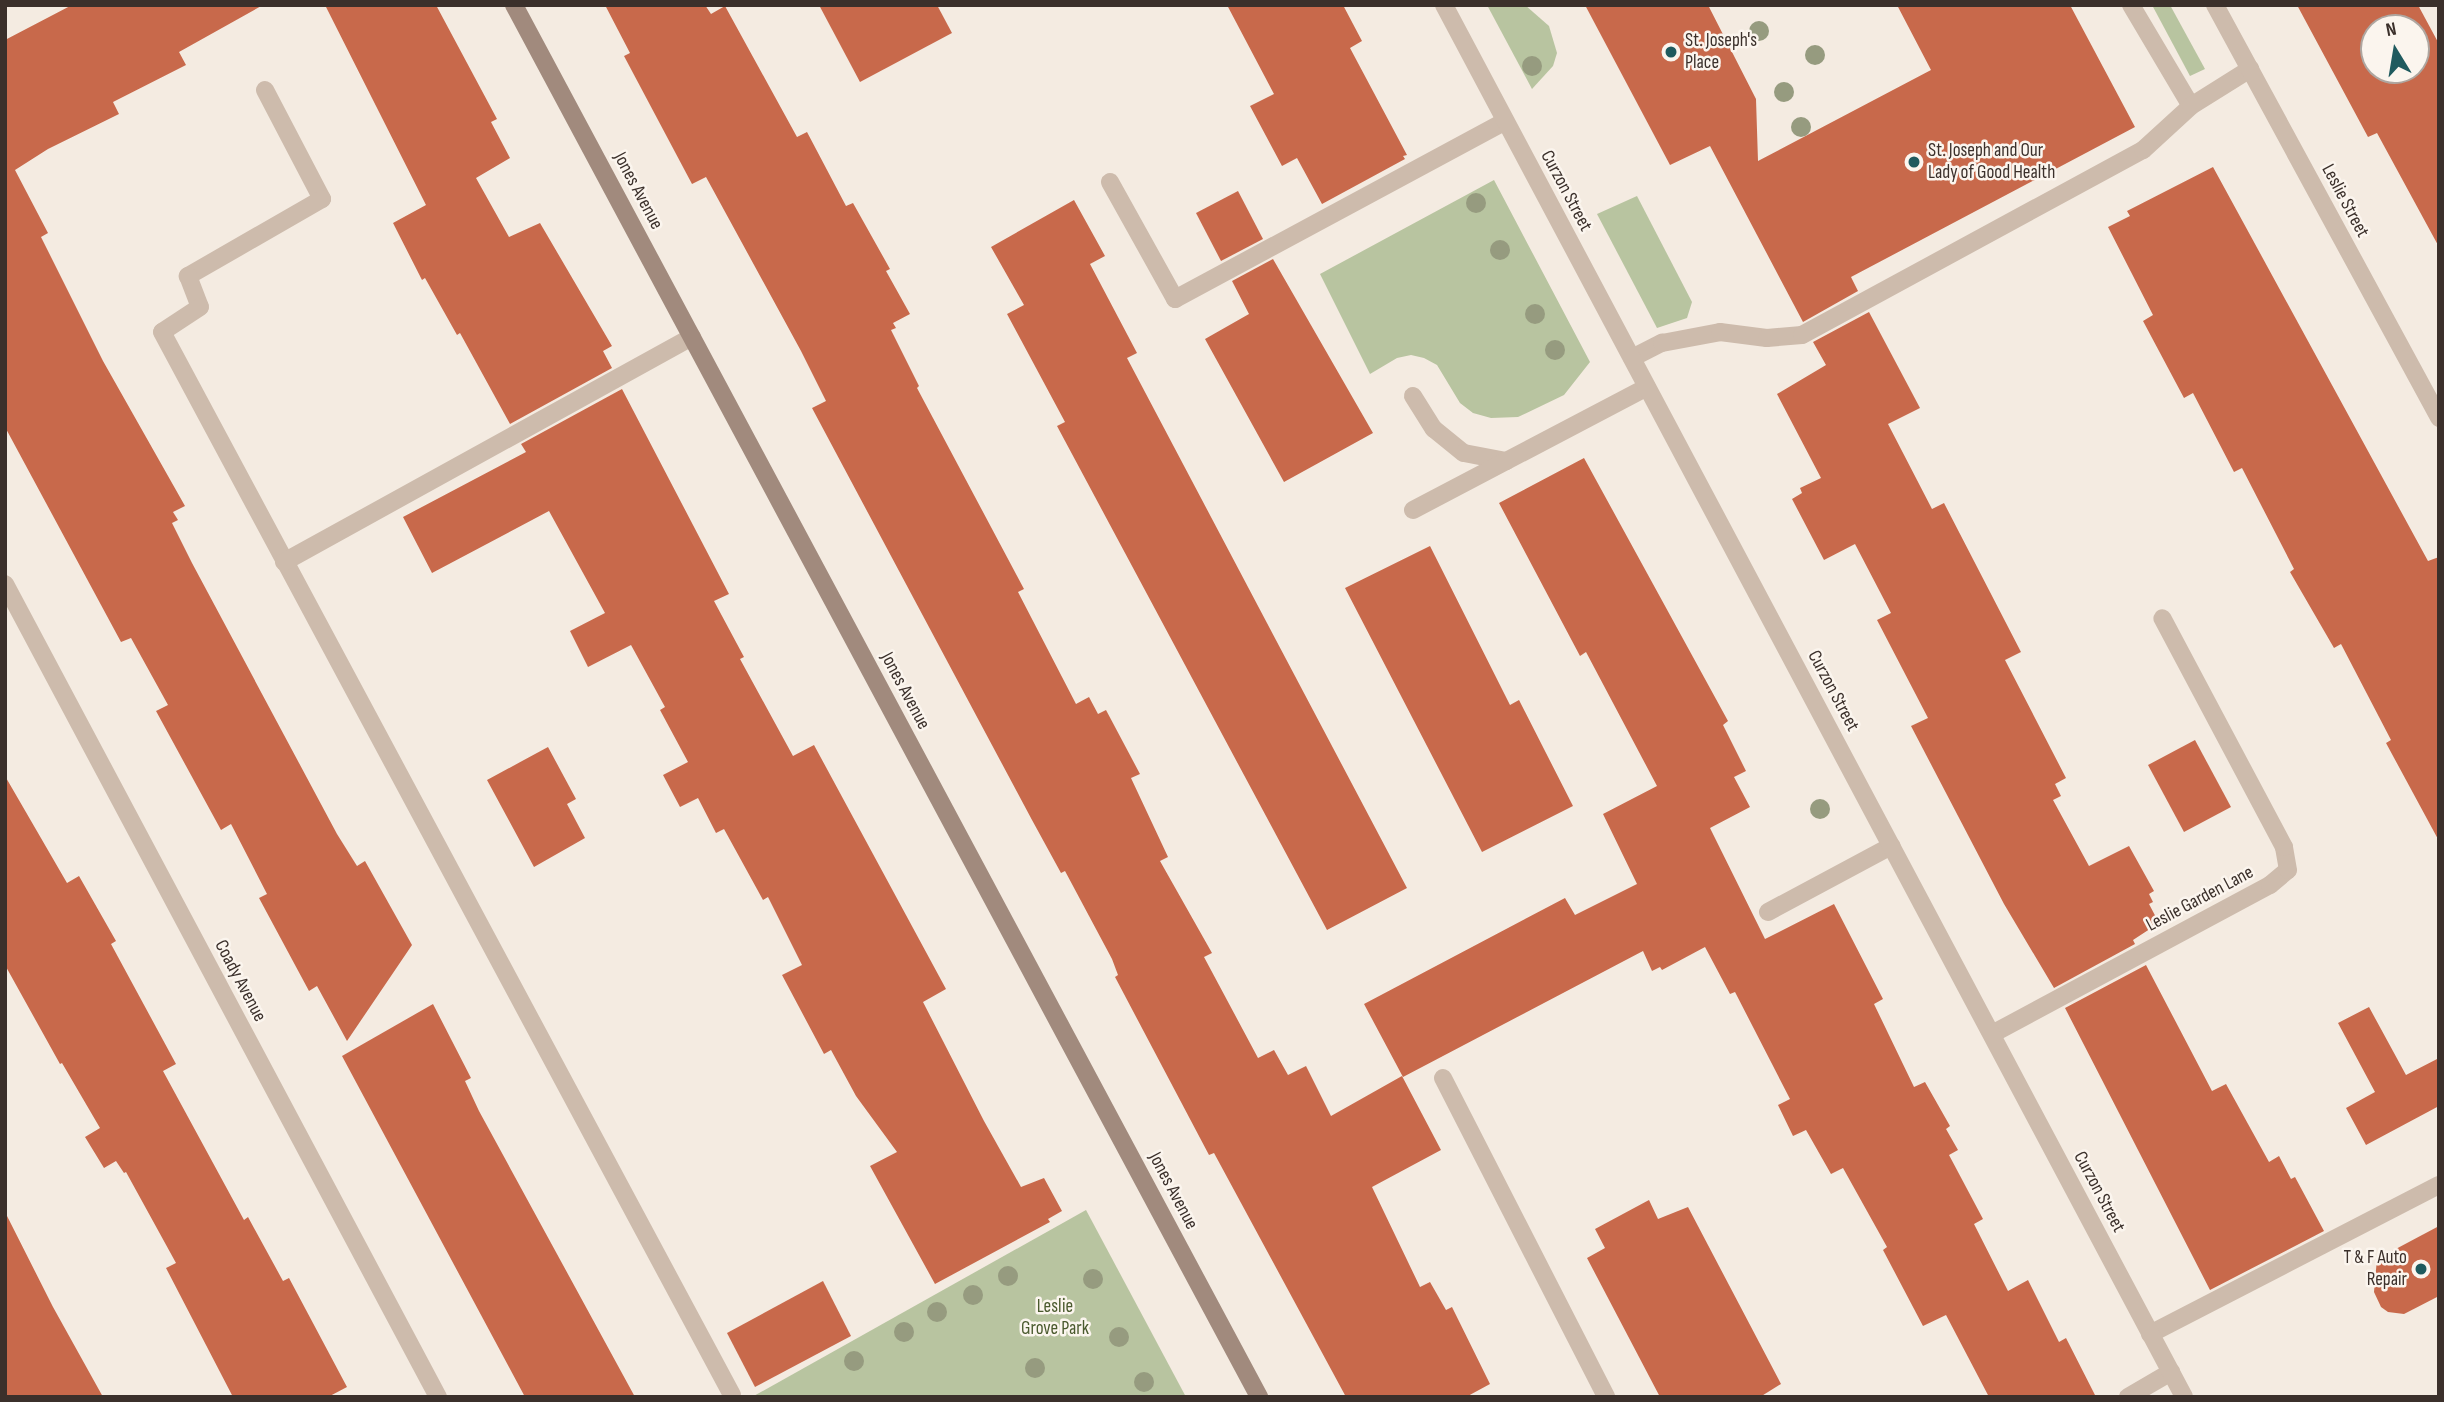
<!DOCTYPE html>
<style>
body{margin:0}
#map{position:relative;width:2444px;height:1402px;overflow:hidden;background:#f4ebe1;font-family:"Sofia Sans Condensed",sans-serif}
div>[style]{position:absolute}
.green>*{inset:0;background:#b8c4a0}
.building>*{inset:0;background:#c8694b}
.lane>*{height:18px;margin:-9px;padding:0 9px;transform-origin:9px;border-radius:9px;background:#cdbbac}
.street>*{height:18px;margin:-9px;padding:0 9px;transform-origin:9px;border-radius:9px;background:#cdbbac}
.secondary>*{height:18px;margin:-9px;padding:0 9px;transform-origin:9px;border-radius:9px;background:#a18a7d}
.trees>*{width:20px;height:20px;margin:-10px;border-radius:50%;background:#969b7f}
.dots>*{width:19px;height:19px;translate:-50% -50%;box-sizing:border-box;border:4px solid #fbf5ee;border-radius:50%}
span{translate:-50% -50%;white-space:nowrap;text-align:center;line-height:1.15;-webkit-text-stroke:5px #fbf5ee;paint-order:stroke}
.poi-label{font-size:19px;color:#3b302b}
.left{translate:0 -50%;text-align:left}
.right{translate:-100% -50%;text-align:right}
.street-label{font-size:19px;color:#3b302b}
.park-label{font-size:19px;color:#4a5a2e}
.frame{position:absolute;inset:0;border:7px solid #3b302b;pointer-events:none}
.north{position:absolute;left:2360px;top:14px;width:70px;height:70px;box-sizing:border-box;background:#fbf5ee;border:2px solid #aea6a0;border-radius:50%;rotate:349deg;font-size:19px;font-weight:700;line-height:28px;text-align:center;color:#3b302b}
.north::after{content:'';display:block;margin:auto;width:24px;height:32px;background:#1f5a5e;clip-path:polygon(50% 0,100% 100%,50% 72%,0 100%)}
</style>
<div id="map">
<div class="green">
<i style="clip-path:polygon(1487px 5px,1525px 5px,1549px 26px,1557px 53px,1553px 66px,1532px 89px)"></i>
<i style="clip-path:polygon(2152px 5px,2170px 5px,2205px 69px,2190px 76px)"></i>
<i style="clip-path:polygon(1494px 180px,1590px 362px,1564px 395px,1518px 417px,1491px 418px,1473px 413px,1460px 403px,1437px 365px,1424px 358px,1411px 355px,1397px 358px,1370px 374px,1320px 274px)"></i>
<i style="clip-path:polygon(1637px 196px,1692px 302px,1687px 318px,1657px 328px,1597px 214px)"></i>
<i style="clip-path:polygon(1086px 1210px,1186px 1397px,752px 1397px)"></i>
</div>
<div class="building">
<i style="clip-path:polygon(72px 5px,263px 5px,179px 52px,186px 65px,113px 102px,119px 114px,48px 149px,15px 170px,48px 233px,41px 237px,103px 361px,185px 506px,173px 512px,178px 520px,172px 523px,192px 563px,337px 834px,357px 866px,365px 861px,412px 945px,347px 1041px,317px 986px,309px 991px,259px 898px,267px 894px,231px 824px,221px 830px,156px 711px,168px 705px,131px 638px,121px 642px,5px 427px,5px 40px)"></i>
<i style="clip-path:polygon(325px 5px,436px 5px,497px 119px,491px 122px,510px 158px,476px 178px,509px 237px,540px 223px,612px 346px,603px 351px,612px 368px,510px 424px,460px 333px,457px 335px,425px 278px,422px 280px,393px 223px,426px 205px)"></i>
<i style="clip-path:polygon(605px 5px,705px 5px,711px 14px,725px 6px,797px 137px,807px 132px,846px 206px,853px 203px,890px 269px,886px 271px,910px 314px,893px 323px,896px 328px,891px 330px,919px 386px,917px 388px,1024px 589px,1018px 592px,1076px 704px,1089px 697px,1098px 714px,1106px 710px,1140px 774px,1131px 778px,1168px 857px,1160px 861px,1212px 953px,1204px 957px,1258px 1058px,1274px 1050px,1288px 1075px,1306px 1066px,1331px 1116px,1402px 1076px,1441px 1150px,1372px 1187px,1420px 1287px,1430px 1282px,1446px 1310px,1452px 1307px,1490px 1384px,1466px 1397px,1346px 1397px,1214px 1153px,1209px 1155px,1115px 977px,1118px 975px,1112px 959px,1065px 871px,1061px 873px,1032px 820px,812px 408px,826px 401px,801px 351px,706px 177px,692px 184px,624px 56px,630px 53px)"></i>
<i style="clip-path:polygon(819px 5px,937px 5px,952px 33px,860px 82px)"></i>
<i style="clip-path:polygon(1227px 5px,1343px 5px,1362px 41px,1350px 48px,1407px 155px,1403px 156px,1405px 159px,1322px 204px,1297px 158px,1282px 166px,1250px 106px,1274px 94px)"></i>
<i style="clip-path:polygon(1585px 5px,1708px 5px,1756px 99px,1758px 161px,1931px 70px,1897px 5px,2070px 5px,2135px 127px,1851px 277px,1858px 291px,1803px 322px,1710px 146px,1670px 165px)"></i>
<i style="clip-path:polygon(evenodd,2297px 5px,2418px 5px,2439px 44px,2439px 247px,2377px 133px,2368px 137px,2297px 5px,2374px 28px,2416px 28px,2416px 70px,2374px 70px,2374px 28px)"></i>
<i style="clip-path:polygon(2213px 167px,2428px 561px,2439px 557px,2439px 841px,2386px 743px,2391px 740px,2341px 644px,2334px 648px,2290px 572px,2294px 569px,2242px 468px,2234px 472px,2193px 393px,2184px 398px,2143px 321px,2153px 315px,2108px 227px,2130px 216px,2127px 211px)"></i>
<i style="clip-path:polygon(1238px 191px,1263px 239px,1221px 261px,1196px 213px)"></i>
<i style="clip-path:polygon(1074px 200px,1105px 256px,1090px 264px,1137px 353px,1127px 358px,1407px 888px,1327px 930px,1057px 426px,1065px 422px,1007px 314px,1024px 305px,991px 247px)"></i>
<i style="clip-path:polygon(1273px 259px,1373px 433px,1284px 482px,1205px 339px,1249px 314px,1232px 281px)"></i>
<i style="clip-path:polygon(1869px 312px,1920px 408px,1888px 424px,1932px 509px,1944px 503px,2021px 652px,2005px 660px,2066px 778px,2055px 784px,2061px 796px,2053px 800px,2089px 866px,2129px 846px,2154px 891px,2149px 894px,2153px 902px,2149px 904px,2159px 923px,2133px 940px,2135px 944px,2054px 988px,2004px 904px,1911px 726px,1928px 718px,1877px 620px,1891px 613px,1855px 544px,1824px 560px,1792px 499px,1802px 493px,1800px 488px,1821px 478px,1777px 394px,1826px 365px,1813px 342px)"></i>
<i style="clip-path:polygon(622px 389px,729px 594px,714px 601px,744px 657px,740px 659px,793px 756px,814px 745px,946px 989px,923px 1002px,984px 1121px,1021px 1187px,1044px 1178px,1062px 1211px,1048px 1219px,1050px 1222px,935px 1284px,870px 1166px,897px 1152px,856px 1096px,831px 1050px,824px 1054px,782px 975px,802px 965px,768px 897px,763px 900px,724px 829px,716px 833px,698px 798px,680px 807px,663px 775px,688px 762px,660px 710px,665px 707px,631px 645px,588px 667px,570px 631px,605px 613px,549px 511px,432px 573px,403px 517px,526px 452px,521px 444px)"></i>
<i style="clip-path:polygon(1584px 458px,1728px 721px,1723px 725px,1746px 771px,1734px 777px,1750px 807px,1710px 828px,1765px 939px,1834px 904px,1883px 999px,1874px 1004px,1914px 1087px,1925px 1082px,1950px 1126px,1946px 1129px,1958px 1150px,1949px 1155px,1983px 1219px,1974px 1224px,2008px 1291px,2028px 1280px,2059px 1342px,2066px 1338px,2096px 1397px,1989px 1397px,1946px 1315px,1923px 1326px,1883px 1250px,1887px 1247px,1843px 1168px,1831px 1174px,1806px 1130px,1793px 1136px,1778px 1105px,1790px 1099px,1735px 992px,1730px 994px,1705px 947px,1662px 970px,1660px 967px,1652px 971px,1643px 951px,1403px 1077px,1364px 1004px,1565px 898px,1575px 915px,1637px 884px,1603px 814px,1657px 786px,1586px 652px,1580px 656px,1499px 503px)"></i>
<i style="clip-path:polygon(1430px 546px,1510px 705px,1519px 700px,1573px 806px,1482px 852px,1345px 588px)"></i>
<i style="clip-path:polygon(2195px 740px,2231px 807px,2184px 832px,2148px 765px)"></i>
<i style="clip-path:polygon(548px 747px,576px 799px,567px 804px,585px 838px,534px 867px,487px 780px)"></i>
<i style="clip-path:polygon(5px 776px,67px 883px,79px 876px,116px 941px,111px 944px,176px 1064px,163px 1071px,244px 1220px,248px 1217px,283px 1281px,289px 1278px,347px 1387px,328px 1397px,233px 1397px,166px 1268px,176px 1263px,126px 1172px,124px 1173px,116px 1161px,104px 1168px,85px 1137px,100px 1128px,62px 1063px,60px 1064px,5px 965px)"></i>
<i style="clip-path:polygon(2146px 965px,2212px 1091px,2226px 1084px,2269px 1162px,2279px 1156px,2291px 1179px,2295px 1177px,2324px 1231px,2210px 1290px,2065px 1008px)"></i>
<i style="clip-path:polygon(433px 1004px,471px 1078px,465px 1081px,479px 1111px,635px 1397px,525px 1397px,342px 1056px)"></i>
<i style="clip-path:polygon(2369px 1007px,2406px 1075px,2439px 1058px,2439px 1106px,2366px 1145px,2346px 1108px,2375px 1092px,2338px 1023px)"></i>
<i style="clip-path:polygon(1649px 1200px,1658px 1219px,1688px 1207px,1781px 1384px,1760px 1397px,1660px 1397px,1587px 1258px,1605px 1248px,1595px 1229px)"></i>
<i style="clip-path:polygon(5px 1212px,53px 1307px,103px 1397px,5px 1397px)"></i>
<i style="clip-path:polygon(2439px 1226px,2439px 1296px,2404px 1314px,2388px 1312px,2381px 1307px,2374px 1292px,2377px 1259px)"></i>
<i style="clip-path:polygon(823px 1281px,851px 1336px,755px 1387px,727px 1333px)"></i>
</div>
<div class="lane">
<i style="left:2131px;top:5px;width:117px;rotate:59.3deg"></i>
<i style="left:265px;top:90px;width:123px;rotate:62.4deg"></i>
<i style="left:322px;top:199px;width:155px;rotate:150.1deg"></i>
<i style="left:188px;top:276px;width:33px;rotate:69deg"></i>
<i style="left:200px;top:307px;width:45px;rotate:146.7deg"></i>
<i style="left:162px;top:332px;width:1206px;rotate:61.8deg"></i>
<i style="left:1110px;top:182px;width:134px;rotate:60.9deg"></i>
<i style="left:1175px;top:299px;width:375px;rotate:-28.3deg"></i>
<i style="left:1632px;top:358px;width:34px;rotate:-27deg"></i>
<i style="left:1662px;top:343px;width:59px;rotate:-10.7deg"></i>
<i style="left:1720px;top:332px;width:47px;rotate:7.3deg"></i>
<i style="left:1767px;top:338px;width:35px;rotate:-5deg"></i>
<i style="left:1802px;top:335px;width:388px;rotate:-28.5deg"></i>
<i style="left:2143px;top:150px;width:65px;rotate:-42.5deg"></i>
<i style="left:2191px;top:106px;width:70px;rotate:-32.1deg"></i>
<i style="left:1413px;top:396px;width:39px;rotate:58deg"></i>
<i style="left:1434px;top:429px;width:38px;rotate:39deg"></i>
<i style="left:1464px;top:453px;width:43px;rotate:10.8deg"></i>
<i style="left:1413px;top:510px;width:264px;rotate:-27.7deg"></i>
<i style="left:284px;top:562px;width:466px;rotate:-28.9deg"></i>
<i style="left:1768px;top:912px;width:140px;rotate:-28.2deg"></i>
<i style="left:1992px;top:1034px;width:315px;rotate:-28.2deg"></i>
<i style="left:2270px;top:885px;width:23px;rotate:-40deg"></i>
<i style="left:2288px;top:870px;width:23px;rotate:-100deg"></i>
<i style="left:2284px;top:847px;width:259px;rotate:-118deg"></i>
<i style="left:1443px;top:1078px;width:358px;rotate:62.9deg"></i>
<i style="left:2150px;top:1334px;width:325px;rotate:-27.3deg"></i>
<i style="left:2128px;top:1397px;width:50px;rotate:-30.2deg"></i>
</div>
<div class="street">
<i style="left:1444px;top:5px;width:1576px;rotate:62deg"></i>
<i style="left:2215px;top:5px;width:470px;rotate:61.5deg"></i>
<i style="left:5px;top:584px;width:921px;rotate:61.96deg"></i>
</div>
<div class="secondary">
<i style="left:514px;top:5px;width:1579px;rotate:61.84deg"></i>
</div>
<div class="trees">
<i style="left:1759px;top:31px"></i>
<i style="left:1815px;top:55px"></i>
<i style="left:1532px;top:66px"></i>
<i style="left:1784px;top:92px"></i>
<i style="left:1801px;top:127px"></i>
<i style="left:1476px;top:203px"></i>
<i style="left:1500px;top:250px"></i>
<i style="left:1535px;top:314px"></i>
<i style="left:1555px;top:350px"></i>
<i style="left:1820px;top:809px"></i>
<i style="left:1008px;top:1276px"></i>
<i style="left:1093px;top:1279px"></i>
<i style="left:973px;top:1295px"></i>
<i style="left:937px;top:1312px"></i>
<i style="left:904px;top:1332px"></i>
<i style="left:1119px;top:1337px"></i>
<i style="left:854px;top:1361px"></i>
<i style="left:1035px;top:1368px"></i>
<i style="left:1144px;top:1382px"></i>
</div>
<div class="dots">
<i style="left:1671px;top:52px;background:#1f5a5e"></i>
<i style="left:1914px;top:162px;background:#1f5a5e"></i>
<i style="left:2421px;top:1269px;background:#1f5a5e"></i>
</div>
<div class="poi-label">
<span class="left" style="left:1685px;top:52px">St. Joseph's<br>Place</span>
<span class="left" style="left:1928px;top:162px">St. Joseph and Our<br>Lady of Good Health</span>
<span class="right" style="left:2407px;top:1269px">T &amp; F Auto<br>Repair</span>
</div>
<div class="street-label">
<span style="left:638px;top:191px;rotate:62deg">Jones Avenue</span>
<span style="left:1566px;top:191px;rotate:62deg">Curzon Street</span>
<span style="left:2345px;top:201px;rotate:62deg">Leslie Street</span>
<span style="left:905px;top:691px;rotate:62deg">Jones Avenue</span>
<span style="left:1833px;top:691px;rotate:62deg">Curzon Street</span>
<span style="left:2200px;top:899px;rotate:-28deg">Leslie Garden Lane</span>
<span style="left:240px;top:981px;rotate:62deg">Coady Avenue</span>
<span style="left:1173px;top:1191px;rotate:62deg">Jones Avenue</span>
<span style="left:2099px;top:1192px;rotate:62deg">Curzon Street</span>
</div>
<div class="park-label">
<span style="left:1055px;top:1318px">Leslie<br>Grove Park</span>
</div>
<div class="frame"></div>
<div class="north">N</div>
</div>
